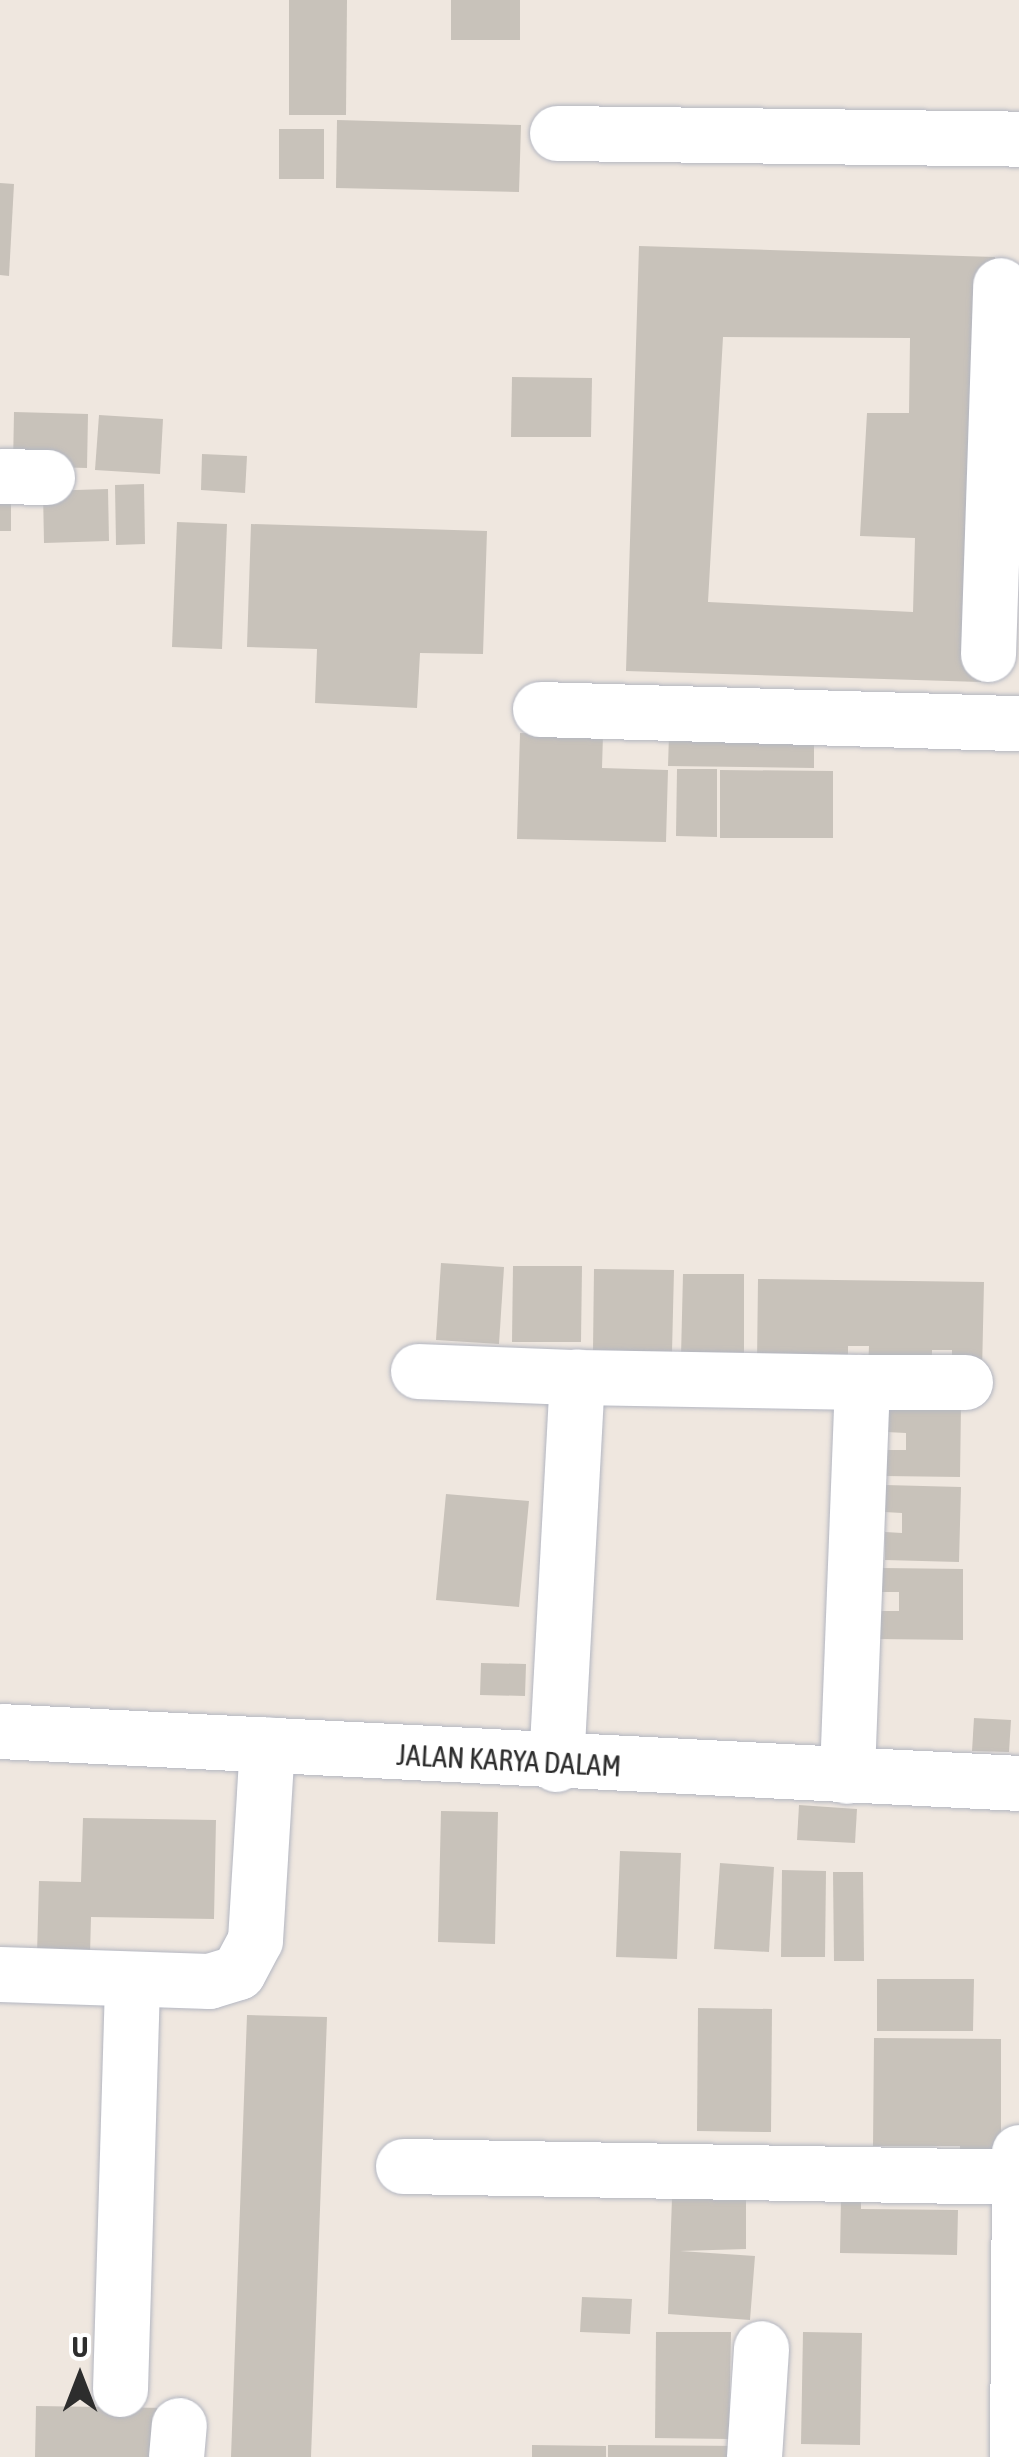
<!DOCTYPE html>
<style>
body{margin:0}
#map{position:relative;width:1019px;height:2457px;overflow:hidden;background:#efe7df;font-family:"Asap Condensed",sans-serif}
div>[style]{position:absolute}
.building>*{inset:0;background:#c8c2ba}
.roads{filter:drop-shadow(0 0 2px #b3b6c1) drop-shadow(0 0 2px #b3b6c1)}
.minor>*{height:55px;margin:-27.5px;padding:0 27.5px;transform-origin:27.5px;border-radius:27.5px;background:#fff}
span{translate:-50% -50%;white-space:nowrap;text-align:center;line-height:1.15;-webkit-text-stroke:8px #fff;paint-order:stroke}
.street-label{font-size:30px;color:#2d2d2d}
.north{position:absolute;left:30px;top:2327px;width:100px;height:100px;-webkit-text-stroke:8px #fff;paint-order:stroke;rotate:0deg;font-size:28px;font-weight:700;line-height:40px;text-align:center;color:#2d2d2d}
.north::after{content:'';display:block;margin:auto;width:35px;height:45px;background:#2d2d2d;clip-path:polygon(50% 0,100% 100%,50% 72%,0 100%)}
</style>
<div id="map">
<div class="building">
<i style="clip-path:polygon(289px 0,347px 0,346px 115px,289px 115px)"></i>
<i style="clip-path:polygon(451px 0,520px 0,520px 40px,451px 40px)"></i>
<i style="clip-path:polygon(337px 120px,521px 125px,519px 192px,336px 188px)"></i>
<i style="clip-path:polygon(279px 129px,324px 129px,324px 179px,279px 179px)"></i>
<i style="clip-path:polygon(0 183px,14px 184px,9px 276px,0 275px)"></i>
<i style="clip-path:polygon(evenodd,639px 246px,995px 257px,981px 682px,626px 671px,639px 246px,723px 337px,910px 338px,909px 413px,867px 413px,860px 536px,915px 538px,913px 612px,708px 602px,723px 337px)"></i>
<i style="clip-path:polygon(512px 377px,592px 378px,591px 437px,511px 437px)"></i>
<i style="clip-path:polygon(14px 412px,88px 414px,87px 468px,13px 466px)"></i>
<i style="clip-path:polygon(99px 415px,163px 419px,160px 474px,95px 470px)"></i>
<i style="clip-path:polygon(202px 454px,247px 456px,245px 493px,201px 490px)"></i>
<i style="clip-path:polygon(144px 484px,145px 544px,116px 545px,115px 485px)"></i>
<i style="clip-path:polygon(108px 489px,109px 541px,44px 543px,43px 491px)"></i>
<i style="clip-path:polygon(0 490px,11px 491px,11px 531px,0 531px)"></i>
<i style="clip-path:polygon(177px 522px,227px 524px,222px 649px,172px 647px)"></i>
<i style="clip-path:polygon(251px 524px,487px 531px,483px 654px,420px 653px,417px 708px,315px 703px,317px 649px,247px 647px)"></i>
<i style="clip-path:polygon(520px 733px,603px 735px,602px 768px,668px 770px,666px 842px,517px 839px)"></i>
<i style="clip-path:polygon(669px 734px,814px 737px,814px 768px,668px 766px)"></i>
<i style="clip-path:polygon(677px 769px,717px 769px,717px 837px,676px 836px)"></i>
<i style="clip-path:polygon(720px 770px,833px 771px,833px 838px,720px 838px)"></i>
<i style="clip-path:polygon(441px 1263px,504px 1267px,499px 1344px,436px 1340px)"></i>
<i style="clip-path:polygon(513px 1266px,582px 1266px,581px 1342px,512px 1342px)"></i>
<i style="clip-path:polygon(594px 1269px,674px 1270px,672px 1352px,593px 1350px)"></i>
<i style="clip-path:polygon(683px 1274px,744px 1274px,744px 1358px,681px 1357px)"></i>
<i style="clip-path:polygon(758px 1279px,984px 1282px,982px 1372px,952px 1371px,952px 1350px,932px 1350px,932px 1371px,868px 1369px,869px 1346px,848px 1346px,848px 1364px,757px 1363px)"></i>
<i style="clip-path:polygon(887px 1404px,961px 1406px,960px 1477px,885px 1476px,886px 1450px,906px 1450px,906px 1433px,886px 1432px)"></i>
<i style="clip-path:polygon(885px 1485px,961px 1487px,959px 1562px,885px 1560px,885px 1532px,902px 1533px,902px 1513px,884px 1512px)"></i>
<i style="clip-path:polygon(446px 1494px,529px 1501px,519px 1607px,436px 1600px)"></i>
<i style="clip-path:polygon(882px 1568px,963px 1569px,963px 1640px,877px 1639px,878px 1611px,899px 1611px,899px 1592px,881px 1592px)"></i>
<i style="clip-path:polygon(481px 1663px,526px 1664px,525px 1696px,480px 1695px)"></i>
<i style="clip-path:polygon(974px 1718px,1011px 1720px,1009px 1752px,972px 1751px)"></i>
<i style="clip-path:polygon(799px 1805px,857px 1809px,855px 1843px,797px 1840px)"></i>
<i style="clip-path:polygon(441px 1811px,498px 1812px,495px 1944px,438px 1942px)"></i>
<i style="clip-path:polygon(83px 1818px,216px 1820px,214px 1919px,91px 1917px,90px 1955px,37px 1954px,39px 1881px,81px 1882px)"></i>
<i style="clip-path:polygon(620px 1851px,681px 1853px,677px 1959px,616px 1957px)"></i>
<i style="clip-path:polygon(720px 1863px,774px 1867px,769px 1952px,714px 1949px)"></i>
<i style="clip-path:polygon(782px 1870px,826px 1871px,825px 1957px,781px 1957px)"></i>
<i style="clip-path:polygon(833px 1872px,863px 1872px,864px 1961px,834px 1961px)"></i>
<i style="clip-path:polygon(877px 1979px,974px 1979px,973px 2031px,877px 2031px)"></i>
<i style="clip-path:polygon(698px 2008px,772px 2009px,771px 2132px,697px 2131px)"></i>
<i style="clip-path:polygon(247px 2015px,327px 2017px,311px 2457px,231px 2457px)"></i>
<i style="clip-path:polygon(874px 2038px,1001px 2039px,1001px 2156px,960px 2156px,960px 2146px,873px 2146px)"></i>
<i style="clip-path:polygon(746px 2197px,746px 2249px,680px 2251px,755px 2256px,750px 2320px,668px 2314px,672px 2198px)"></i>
<i style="clip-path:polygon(841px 2197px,861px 2197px,861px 2209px,958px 2210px,957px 2255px,840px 2253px)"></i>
<i style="clip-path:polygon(582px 2297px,632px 2299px,630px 2334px,580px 2332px)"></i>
<i style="clip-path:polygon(656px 2332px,731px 2332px,729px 2439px,655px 2438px)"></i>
<i style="clip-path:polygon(803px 2332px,862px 2333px,860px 2445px,801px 2444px)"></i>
<i style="clip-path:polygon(36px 2406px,166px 2408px,165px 2457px,35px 2457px)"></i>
<i style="clip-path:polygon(532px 2445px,606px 2446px,606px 2457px,532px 2457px)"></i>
<i style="clip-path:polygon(608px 2445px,749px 2446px,749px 2457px,608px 2457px)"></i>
</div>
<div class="roads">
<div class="minor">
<i style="left:557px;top:133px;width:462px;rotate:0.7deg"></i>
<i style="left:0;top:476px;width:47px;rotate:1.2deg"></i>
<i style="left:988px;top:654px;width:369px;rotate:-88.1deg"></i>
<i style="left:540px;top:709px;width:479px;rotate:1.7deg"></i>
<i style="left:418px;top:1371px;width:159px;rotate:2.2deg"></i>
<i style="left:862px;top:1382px;width:103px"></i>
<i style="left:0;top:1731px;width:1020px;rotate:2.92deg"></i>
<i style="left:556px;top:1764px;width:388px;rotate:-86.9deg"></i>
<i style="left:577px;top:1377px;width:285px;rotate:1deg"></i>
<i style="left:862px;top:1382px;width:394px;rotate:92.2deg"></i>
<i style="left:0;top:1974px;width:209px;rotate:1.9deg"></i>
<i style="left:209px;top:1981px;width:30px;rotate:-17deg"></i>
<i style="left:238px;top:1972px;width:36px;rotate:-62deg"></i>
<i style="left:255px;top:1940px;width:196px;rotate:-86.5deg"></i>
<i style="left:403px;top:2166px;width:615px;rotate:1.02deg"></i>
<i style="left:120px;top:2389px;width:409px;rotate:-88.3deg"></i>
<i style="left:176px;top:2457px;width:32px;rotate:-85deg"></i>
<i style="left:754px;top:2457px;width:109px;rotate:-86.3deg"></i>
<i style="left:1017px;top:2457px;width:305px;rotate:-89.6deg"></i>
</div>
</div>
<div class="street-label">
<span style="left:509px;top:1760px;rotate:3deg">JALAN KARYA DALAM</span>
</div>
<div class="north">U</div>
</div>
